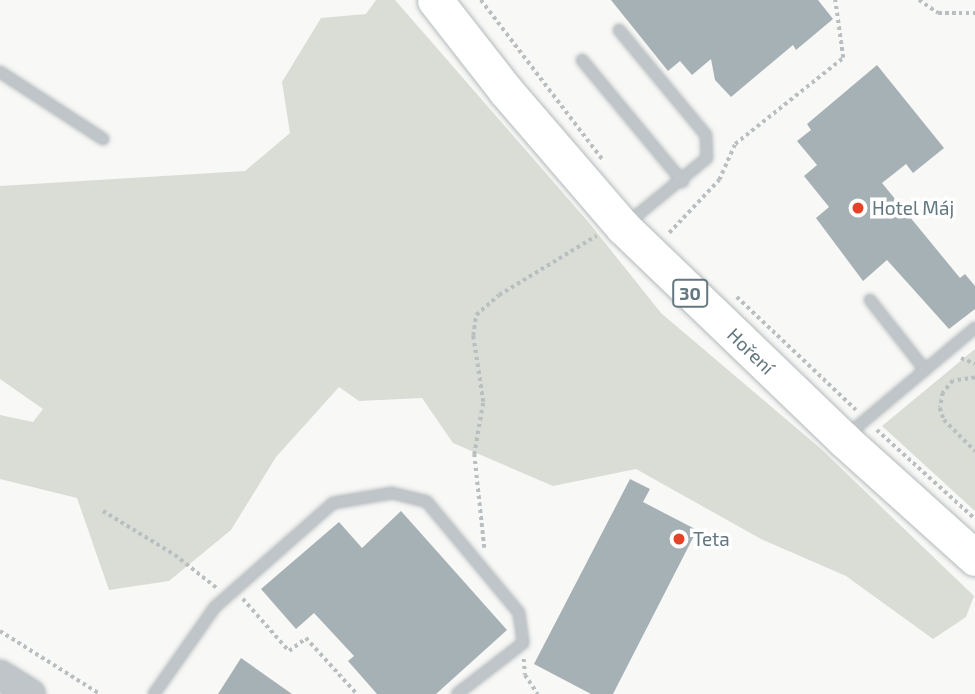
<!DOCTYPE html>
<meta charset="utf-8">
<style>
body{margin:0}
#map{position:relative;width:975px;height:694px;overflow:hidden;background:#f8f8f6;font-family:"Exo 2",sans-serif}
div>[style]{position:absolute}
.green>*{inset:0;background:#d9ddd5}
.building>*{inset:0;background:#a6b1b5}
.path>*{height:3.5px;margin-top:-1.75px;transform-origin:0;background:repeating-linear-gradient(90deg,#b9bec0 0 3.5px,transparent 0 7px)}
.roads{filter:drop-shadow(0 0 2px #b3b9bc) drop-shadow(0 0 2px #b3b9bc)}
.service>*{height:10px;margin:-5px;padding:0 5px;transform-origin:5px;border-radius:5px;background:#bfc5c8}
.tertiary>*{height:28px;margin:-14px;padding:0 14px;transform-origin:14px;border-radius:14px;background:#bfc5c8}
.primary>*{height:35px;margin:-17.5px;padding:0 17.5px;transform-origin:17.5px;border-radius:17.5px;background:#fff}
.dots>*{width:19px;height:19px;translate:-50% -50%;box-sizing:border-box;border:4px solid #fff;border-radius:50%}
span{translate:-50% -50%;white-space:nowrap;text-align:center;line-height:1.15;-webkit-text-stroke:7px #fff;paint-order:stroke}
.shield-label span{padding:2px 5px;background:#fff;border:2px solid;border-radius:5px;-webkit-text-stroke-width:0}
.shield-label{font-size:18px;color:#637781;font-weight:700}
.poi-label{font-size:19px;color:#637781}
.left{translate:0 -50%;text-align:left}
.street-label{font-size:19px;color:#637781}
</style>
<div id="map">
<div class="green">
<i style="clip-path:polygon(376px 0,395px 0,590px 224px,661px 313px,820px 448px,974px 596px,966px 617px,933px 639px,846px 576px,761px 539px,636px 469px,553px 486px,453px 443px,422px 398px,359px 401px,339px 387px,276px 457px,231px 530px,169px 581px,109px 590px,77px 498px,0 479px,0 415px,33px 422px,43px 409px,0 379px,0 186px,245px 171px,290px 133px,282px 82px,321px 18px,366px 14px)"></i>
<i style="clip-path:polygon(975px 349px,975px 511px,882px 426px)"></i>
</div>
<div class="building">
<i style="clip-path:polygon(611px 0,818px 0,833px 19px,796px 50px,793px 45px,731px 97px,715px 80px,711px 59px,692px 75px,680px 61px,668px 71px)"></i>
<i style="clip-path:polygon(877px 65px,944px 148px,913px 173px,906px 164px,882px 183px,960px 278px,965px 274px,975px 286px,975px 309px,949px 329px,887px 260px,863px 281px,816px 218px,829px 207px,804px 176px,817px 165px,797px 141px,811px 130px,807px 124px)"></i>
<i style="clip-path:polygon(630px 479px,650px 489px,643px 502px,697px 530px,613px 694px,591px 694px,534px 664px)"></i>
<i style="clip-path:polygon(401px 511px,507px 630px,436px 694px,377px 694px,348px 661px,354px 656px,314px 613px,296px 629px,261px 589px,339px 522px,362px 548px)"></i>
<i style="clip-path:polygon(241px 658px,292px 694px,218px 694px)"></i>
</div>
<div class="path">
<i style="left:481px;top:0;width:201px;rotate:52.7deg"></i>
<i style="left:919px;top:0;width:23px;rotate:34deg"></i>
<i style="left:938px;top:13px;width:37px"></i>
<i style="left:669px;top:233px;width:73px;rotate:-46.7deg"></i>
<i style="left:719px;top:180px;width:39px;rotate:-66deg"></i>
<i style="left:735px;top:144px;width:138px;rotate:-38.5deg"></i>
<i style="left:843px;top:58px;width:59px;rotate:-97.9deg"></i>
<i style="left:737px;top:297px;width:164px;rotate:43.5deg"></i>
<i style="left:961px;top:358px;width:15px;rotate:23deg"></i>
<i style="left:975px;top:378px;width:22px;rotate:172deg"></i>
<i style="left:953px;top:381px;width:16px;rotate:130deg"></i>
<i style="left:943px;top:393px;width:15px;rotate:101deg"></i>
<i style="left:940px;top:408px;width:13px;rotate:72deg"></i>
<i style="left:944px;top:420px;width:44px;rotate:45deg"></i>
<i style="left:877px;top:430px;width:132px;rotate:42.2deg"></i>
<i style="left:103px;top:511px;width:84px;rotate:31.4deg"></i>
<i style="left:175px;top:555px;width:55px;rotate:38.3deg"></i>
<i style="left:484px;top:548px;width:94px;rotate:-96.1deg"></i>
<i style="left:474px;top:455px;width:54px;rotate:-80.4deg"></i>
<i style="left:483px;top:402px;width:67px;rotate:-98.6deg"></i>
<i style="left:473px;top:336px;width:21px;rotate:-82deg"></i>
<i style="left:476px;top:315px;width:30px;rotate:-41deg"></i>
<i style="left:499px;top:295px;width:114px;rotate:-31.3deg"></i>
<i style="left:243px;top:599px;width:69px;rotate:48.5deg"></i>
<i style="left:289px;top:651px;width:21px;rotate:-37deg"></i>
<i style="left:306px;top:638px;width:76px;rotate:47.7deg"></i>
<i style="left:0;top:631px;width:118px;rotate:32.2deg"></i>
<i style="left:524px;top:659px;width:16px;rotate:86deg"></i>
<i style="left:525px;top:675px;width:23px;rotate:56deg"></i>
</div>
<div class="roads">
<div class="service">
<i style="left:619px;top:30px;width:136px;rotate:50.4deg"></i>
<i style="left:706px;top:135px;width:23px;rotate:88deg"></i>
<i style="left:707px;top:158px;width:106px;rotate:140.7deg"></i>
<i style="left:582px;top:60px;width:158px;rotate:50.4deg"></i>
<i style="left:0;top:72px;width:123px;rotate:33deg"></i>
<i style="left:870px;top:300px;width:89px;rotate:51.8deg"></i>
<i style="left:845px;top:437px;width:170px;rotate:-40deg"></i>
<i style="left:154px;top:694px;width:106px;rotate:-55deg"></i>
<i style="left:215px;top:607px;width:157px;rotate:-41.4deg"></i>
<i style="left:333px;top:503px;width:60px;rotate:-9.6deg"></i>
<i style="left:392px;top:493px;width:36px;rotate:14deg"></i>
<i style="left:427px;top:502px;width:144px;rotate:50.3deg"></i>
<i style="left:519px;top:613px;width:30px;rotate:82deg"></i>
<i style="left:523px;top:643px;width:83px;rotate:142.3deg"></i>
</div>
<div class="tertiary">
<i style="left:0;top:675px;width:36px;rotate:32deg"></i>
</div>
<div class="primary">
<i style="left:435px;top:0;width:115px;rotate:52deg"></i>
<i style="left:506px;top:91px;width:179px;rotate:49.3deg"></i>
<i style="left:623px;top:227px;width:306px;rotate:43.9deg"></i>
<i style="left:843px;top:439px;width:178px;rotate:42deg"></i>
</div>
</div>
<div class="dots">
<i style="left:858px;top:208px;background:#e74227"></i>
<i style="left:679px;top:539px;background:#e74227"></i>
</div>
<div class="shield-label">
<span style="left:690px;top:293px">30</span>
</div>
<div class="poi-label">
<span class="left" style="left:872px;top:208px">Hotel Máj</span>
<span class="left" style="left:693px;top:539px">Teta</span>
</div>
<div class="street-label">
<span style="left:751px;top:351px;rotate:44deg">Hoření</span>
</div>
</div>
